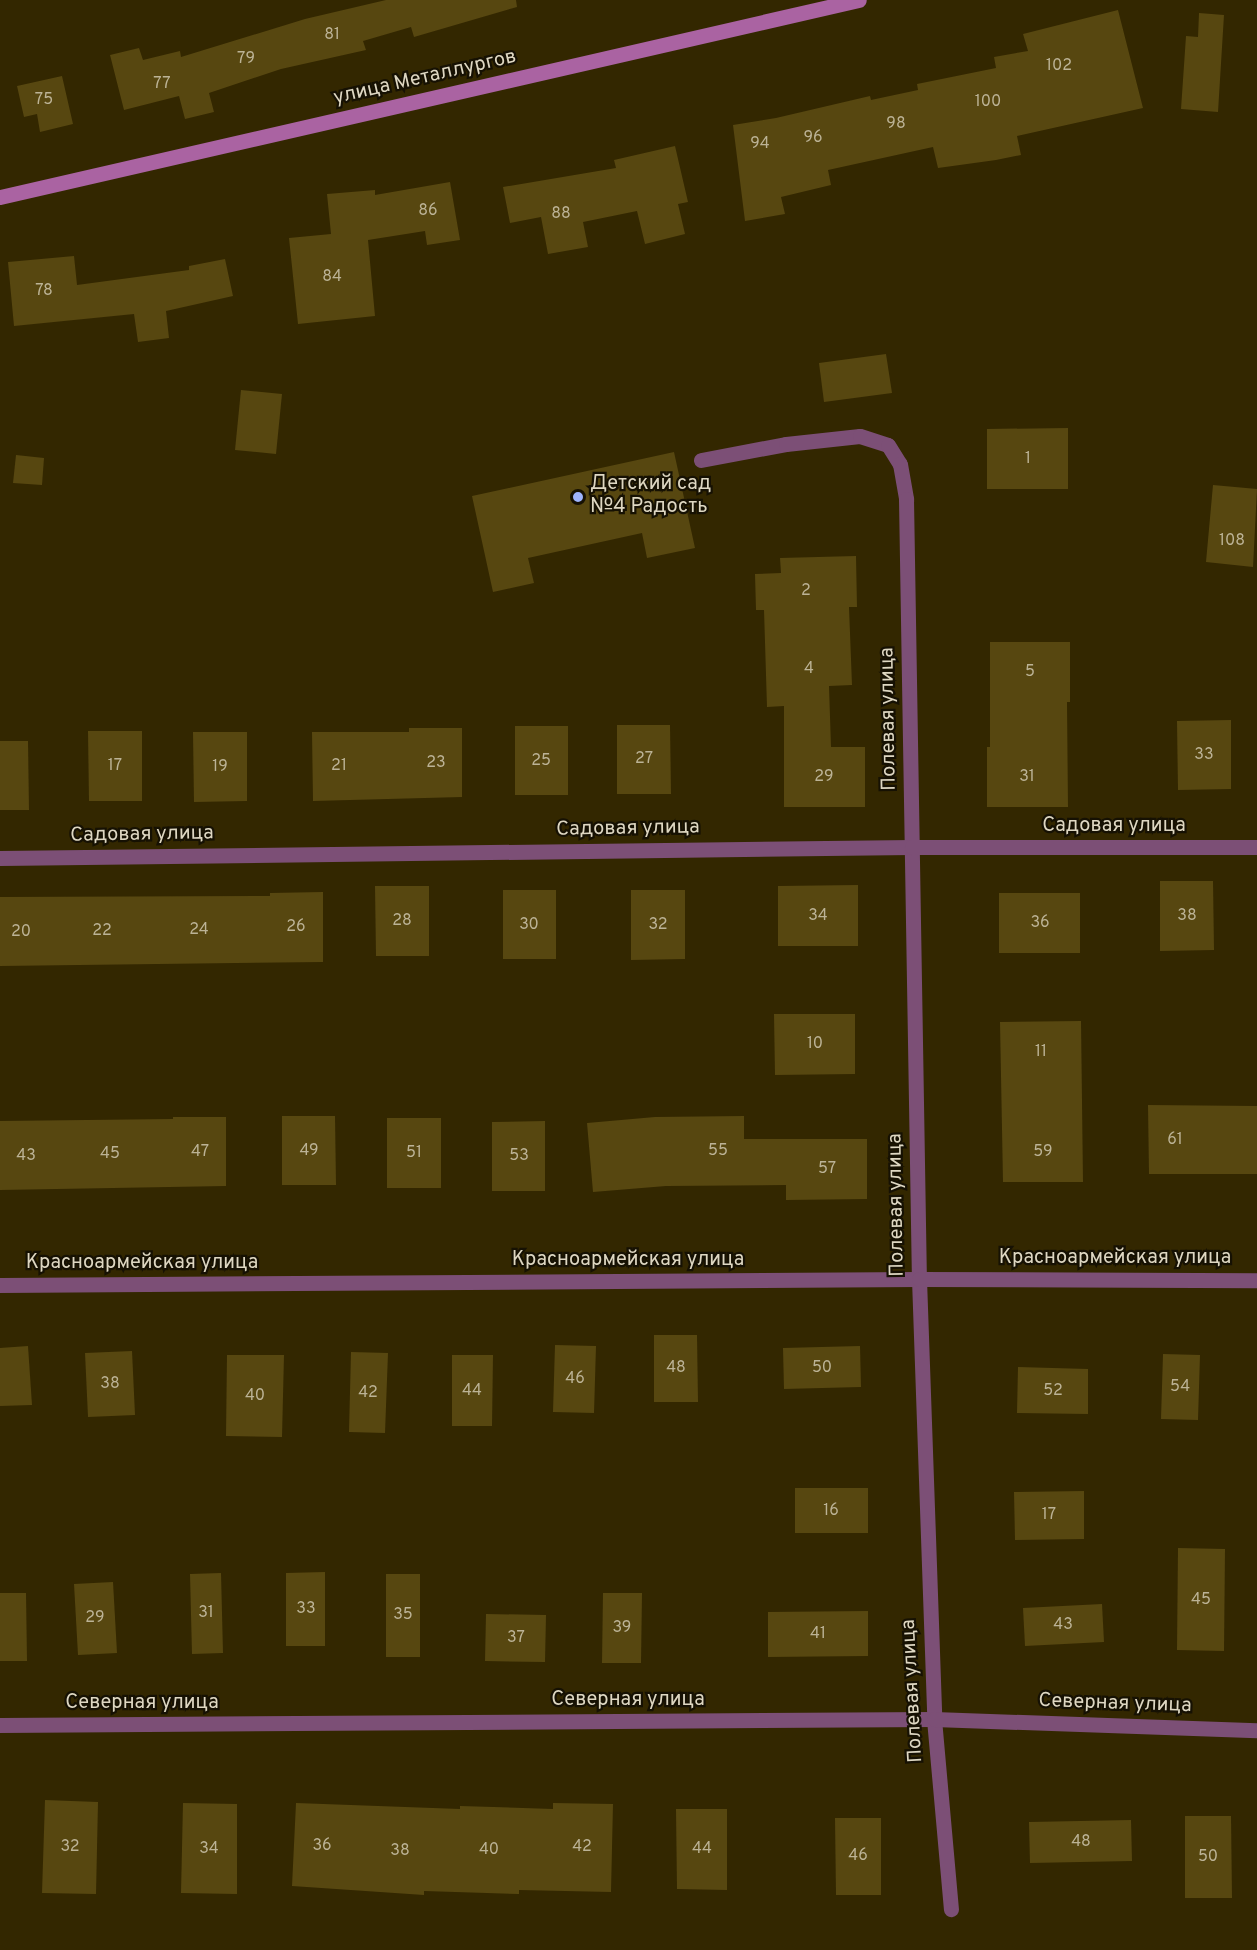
<!DOCTYPE html>
<meta charset="utf-8">
<style>
body{margin:0}
#map{position:relative;width:1257px;height:1950px;overflow:hidden;background:#332700;font-family:Overpass,sans-serif}
div>[style]{position:absolute}
.building>*{inset:0;background:#574710}
.lane>*{height:15px;margin:-7.5px;padding:0 7.5px;transform-origin:7.5px;border-radius:7.5px;background:#7c4f76}
.street>*{height:15px;margin:-7.5px;padding:0 7.5px;transform-origin:7.5px;border-radius:7.5px;background:#7c4f76}
.secondary>*{height:15px;margin:-7.5px;padding:0 7.5px;transform-origin:7.5px;border-radius:7.5px;background:#aa63a2}
.dots>*{width:16px;height:16px;translate:-50% -50%;box-sizing:border-box;border:3px solid #161103;border-radius:50%}
span{translate:-50% -50%;white-space:nowrap;text-align:center;line-height:1.15;-webkit-text-stroke:4.5px #161103;paint-order:stroke}
.number-label{font-size:16px;color:#bcb396}
.number-label span{-webkit-text-stroke-width:0}
.street-label{font-size:20px;color:#ded7c2}
.poi-label{font-size:20px;color:#ded7c2}
.left{translate:0 -50%;text-align:left}
</style>
<div id="map">
<div class="building">
<i style="clip-path:polygon(386px 0,516px 0,517px 7px,414px 37px,411px 27px,363px 41px,366px 50px,281px 69px,209px 93px,214px 112px,185px 119px,179px 96px,124px 110px,110px 55px,139px 48px,143px 60px,180px 51px,181px 57px,305px 19px)"></i>
<i style="clip-path:polygon(1118px 10px,1143px 108px,1017px 136px,1021px 155px,996px 160px,938px 168px,933px 147px,828px 170px,831px 185px,781px 197px,785px 214px,745px 221px,733px 125px,776px 118px,870px 96px,871px 100px,918px 90px,917px 84px,996px 68px,994px 57px,1028px 51px,1023px 34px)"></i>
<i style="clip-path:polygon(1199px 13px,1224px 15px,1218px 112px,1181px 109px,1186px 36px,1198px 37px)"></i>
<i style="clip-path:polygon(62px 76px,73px 124px,40px 132px,37px 114px,24px 117px,17px 86px)"></i>
<i style="clip-path:polygon(675px 146px,688px 202px,678px 204px,685px 234px,645px 244px,637px 211px,583px 222px,588px 247px,548px 254px,541px 217px,510px 223px,503px 187px,616px 168px,614px 160px)"></i>
<i style="clip-path:polygon(450px 182px,460px 240px,427px 245px,425px 231px,368px 240px,375px 316px,298px 324px,289px 238px,331px 234px,327px 194px,375px 190px,375px 195px)"></i>
<i style="clip-path:polygon(74px 256px,77px 285px,189px 270px,189px 266px,225px 259px,233px 296px,166px 311px,169px 338px,138px 342px,134px 314px,14px 326px,8px 262px)"></i>
<i style="clip-path:polygon(886px 354px,892px 393px,824px 402px,819px 363px)"></i>
<i style="clip-path:polygon(241px 390px,282px 394px,276px 454px,235px 450px)"></i>
<i style="clip-path:polygon(1068px 428px,1068px 489px,987px 489px,987px 429px)"></i>
<i style="clip-path:polygon(674px 452px,695px 548px,647px 558px,642px 533px,528px 558px,534px 583px,493px 592px,472px 496px)"></i>
<i style="clip-path:polygon(16px 455px,44px 458px,42px 485px,13px 483px)"></i>
<i style="clip-path:polygon(1213px 485px,1257px 489px,1253px 567px,1206px 562px)"></i>
<i style="clip-path:polygon(856px 556px,857px 607px,849px 607px,852px 685px,829px 686px,831px 747px,865px 747px,865px 807px,784px 807px,784px 706px,767px 707px,764px 610px,756px 610px,755px 574px,781px 573px,780px 558px)"></i>
<i style="clip-path:polygon(990px 642px,1070px 642px,1070px 702px,1067px 702px,1068px 807px,987px 807px,987px 747px,990px 747px)"></i>
<i style="clip-path:polygon(1231px 720px,1231px 789px,1178px 790px,1177px 721px)"></i>
<i style="clip-path:polygon(617px 725px,670px 725px,671px 794px,617px 794px)"></i>
<i style="clip-path:polygon(515px 726px,568px 726px,568px 795px,515px 795px)"></i>
<i style="clip-path:polygon(409px 728px,462px 728px,462px 797px,313px 801px,312px 732px,409px 732px)"></i>
<i style="clip-path:polygon(88px 731px,142px 731px,142px 801px,89px 801px)"></i>
<i style="clip-path:polygon(193px 732px,247px 732px,247px 801px,194px 802px)"></i>
<i style="clip-path:polygon(0 741px,28px 741px,29px 810px,0 810px)"></i>
<i style="clip-path:polygon(1160px 881px,1213px 881px,1214px 950px,1160px 951px)"></i>
<i style="clip-path:polygon(858px 885px,858px 946px,778px 946px,778px 886px)"></i>
<i style="clip-path:polygon(375px 886px,429px 886px,429px 956px,376px 956px)"></i>
<i style="clip-path:polygon(503px 890px,556px 890px,556px 959px,503px 959px)"></i>
<i style="clip-path:polygon(631px 890px,685px 890px,685px 959px,631px 960px)"></i>
<i style="clip-path:polygon(323px 892px,323px 962px,0 966px,0 897px,270px 896px,270px 893px)"></i>
<i style="clip-path:polygon(999px 893px,1080px 893px,1080px 953px,999px 953px)"></i>
<i style="clip-path:polygon(774px 1014px,855px 1014px,855px 1074px,775px 1075px)"></i>
<i style="clip-path:polygon(1081px 1021px,1083px 1182px,1003px 1182px,1000px 1022px)"></i>
<i style="clip-path:polygon(1148px 1105px,1257px 1106px,1257px 1174px,1149px 1174px)"></i>
<i style="clip-path:polygon(282px 1116px,335px 1116px,336px 1185px,282px 1185px)"></i>
<i style="clip-path:polygon(744px 1116px,744px 1139px,867px 1139px,867px 1199px,786px 1200px,786px 1185px,666px 1186px,593px 1192px,587px 1123px,655px 1117px)"></i>
<i style="clip-path:polygon(173px 1117px,226px 1117px,226px 1186px,0 1190px,0 1121px,173px 1119px)"></i>
<i style="clip-path:polygon(387px 1118px,441px 1118px,441px 1188px,387px 1188px)"></i>
<i style="clip-path:polygon(545px 1121px,545px 1191px,492px 1191px,492px 1122px)"></i>
<i style="clip-path:polygon(654px 1335px,697px 1335px,698px 1402px,654px 1402px)"></i>
<i style="clip-path:polygon(555px 1345px,596px 1346px,594px 1413px,553px 1412px)"></i>
<i style="clip-path:polygon(28px 1346px,32px 1405px,0 1406px,0 1348px)"></i>
<i style="clip-path:polygon(860px 1346px,861px 1387px,784px 1389px,783px 1348px)"></i>
<i style="clip-path:polygon(132px 1351px,135px 1415px,88px 1417px,85px 1353px)"></i>
<i style="clip-path:polygon(351px 1352px,388px 1353px,385px 1433px,349px 1432px)"></i>
<i style="clip-path:polygon(1163px 1354px,1200px 1355px,1198px 1420px,1161px 1419px)"></i>
<i style="clip-path:polygon(227px 1355px,284px 1355px,282px 1437px,226px 1436px)"></i>
<i style="clip-path:polygon(452px 1355px,493px 1355px,492px 1426px,452px 1426px)"></i>
<i style="clip-path:polygon(1018px 1367px,1088px 1369px,1088px 1414px,1017px 1413px)"></i>
<i style="clip-path:polygon(795px 1488px,868px 1488px,868px 1533px,795px 1533px)"></i>
<i style="clip-path:polygon(1084px 1491px,1084px 1539px,1015px 1540px,1014px 1492px)"></i>
<i style="clip-path:polygon(1178px 1548px,1225px 1549px,1224px 1651px,1177px 1650px)"></i>
<i style="clip-path:polygon(325px 1572px,325px 1646px,286px 1646px,286px 1573px)"></i>
<i style="clip-path:polygon(221px 1573px,223px 1653px,192px 1654px,190px 1574px)"></i>
<i style="clip-path:polygon(386px 1574px,420px 1574px,420px 1657px,386px 1657px)"></i>
<i style="clip-path:polygon(113px 1582px,117px 1653px,78px 1655px,74px 1584px)"></i>
<i style="clip-path:polygon(0 1593px,26px 1593px,27px 1661px,0 1661px)"></i>
<i style="clip-path:polygon(603px 1593px,642px 1593px,641px 1663px,602px 1663px)"></i>
<i style="clip-path:polygon(1102px 1604px,1104px 1642px,1025px 1646px,1023px 1608px)"></i>
<i style="clip-path:polygon(868px 1611px,868px 1656px,768px 1657px,768px 1612px)"></i>
<i style="clip-path:polygon(486px 1614px,546px 1615px,545px 1662px,485px 1661px)"></i>
<i style="clip-path:polygon(45px 1800px,98px 1802px,96px 1894px,42px 1893px)"></i>
<i style="clip-path:polygon(183px 1803px,237px 1804px,237px 1894px,181px 1893px)"></i>
<i style="clip-path:polygon(296px 1803px,460px 1809px,460px 1806px,553px 1809px,553px 1803px,613px 1804px,611px 1892px,519px 1890px,519px 1894px,424px 1891px,424px 1895px,292px 1886px)"></i>
<i style="clip-path:polygon(676px 1809px,727px 1809px,727px 1890px,677px 1889px)"></i>
<i style="clip-path:polygon(1185px 1816px,1231px 1816px,1232px 1898px,1185px 1898px)"></i>
<i style="clip-path:polygon(835px 1818px,881px 1818px,881px 1895px,836px 1895px)"></i>
<i style="clip-path:polygon(1131px 1820px,1132px 1861px,1030px 1863px,1029px 1822px)"></i>
</div>
<div class="lane">
<i style="left:701px;top:460px;width:86px;rotate:-10.7deg"></i>
<i style="left:786px;top:444px;width:74px;rotate:-6.2deg"></i>
<i style="left:860px;top:436px;width:29px;rotate:18deg"></i>
<i style="left:888px;top:445px;width:22px;rotate:58deg"></i>
<i style="left:900px;top:464px;width:36px;rotate:80deg"></i>
</div>
<div class="street">
<i style="left:906px;top:499px;width:780px;rotate:89.05deg"></i>
<i style="left:919px;top:1279px;width:440px;rotate:88deg"></i>
<i style="left:934px;top:1719px;width:191px;rotate:84.9deg"></i>
<i style="left:0;top:858px;width:912px;rotate:-0.69deg"></i>
<i style="left:912px;top:847px;width:345px"></i>
<i style="left:0;top:1285px;width:919px;rotate:-0.37deg"></i>
<i style="left:919px;top:1279px;width:338px;rotate:0.2deg"></i>
<i style="left:0;top:1725px;width:934px;rotate:-0.37deg"></i>
<i style="left:934px;top:1719px;width:323px;rotate:2deg"></i>
</div>
<div class="secondary">
<i style="left:0;top:197px;width:881px;rotate:-12.92deg"></i>
</div>
<div class="dots">
<i style="left:578px;top:497px;background:#9eb4fd"></i>
</div>
<div class="number-label">
<span style="left:332px;top:35px">81</span>
<span style="left:246px;top:59px">79</span>
<span style="left:1059px;top:66px">102</span>
<span style="left:162px;top:84px">77</span>
<span style="left:44px;top:100px">75</span>
<span style="left:988px;top:102px">100</span>
<span style="left:896px;top:124px">98</span>
<span style="left:813px;top:138px">96</span>
<span style="left:760px;top:144px">94</span>
<span style="left:428px;top:211px">86</span>
<span style="left:561px;top:214px">88</span>
<span style="left:332px;top:277px">84</span>
<span style="left:44px;top:291px">78</span>
<span style="left:1028px;top:459px">1</span>
<span style="left:1232px;top:541px">108</span>
<span style="left:806px;top:591px">2</span>
<span style="left:809px;top:669px">4</span>
<span style="left:1030px;top:672px">5</span>
<span style="left:1204px;top:755px">33</span>
<span style="left:644px;top:759px">27</span>
<span style="left:541px;top:761px">25</span>
<span style="left:436px;top:763px">23</span>
<span style="left:115px;top:766px">17</span>
<span style="left:339px;top:766px">21</span>
<span style="left:220px;top:767px">19</span>
<span style="left:824px;top:777px">29</span>
<span style="left:1027px;top:777px">31</span>
<span style="left:818px;top:916px">34</span>
<span style="left:1187px;top:916px">38</span>
<span style="left:402px;top:921px">28</span>
<span style="left:1040px;top:923px">36</span>
<span style="left:529px;top:925px">30</span>
<span style="left:658px;top:925px">32</span>
<span style="left:296px;top:927px">26</span>
<span style="left:199px;top:930px">24</span>
<span style="left:102px;top:931px">22</span>
<span style="left:21px;top:932px">20</span>
<span style="left:815px;top:1044px">10</span>
<span style="left:1041px;top:1052px">11</span>
<span style="left:1175px;top:1140px">61</span>
<span style="left:309px;top:1151px">49</span>
<span style="left:718px;top:1151px">55</span>
<span style="left:200px;top:1152px">47</span>
<span style="left:1043px;top:1152px">59</span>
<span style="left:414px;top:1153px">51</span>
<span style="left:110px;top:1154px">45</span>
<span style="left:26px;top:1156px">43</span>
<span style="left:519px;top:1156px">53</span>
<span style="left:827px;top:1169px">57</span>
<span style="left:676px;top:1368px">48</span>
<span style="left:822px;top:1368px">50</span>
<span style="left:575px;top:1379px">46</span>
<span style="left:110px;top:1384px">38</span>
<span style="left:1180px;top:1387px">54</span>
<span style="left:472px;top:1391px">44</span>
<span style="left:1053px;top:1391px">52</span>
<span style="left:368px;top:1393px">42</span>
<span style="left:255px;top:1396px">40</span>
<span style="left:831px;top:1511px">16</span>
<span style="left:1049px;top:1515px">17</span>
<span style="left:1201px;top:1600px">45</span>
<span style="left:306px;top:1609px">33</span>
<span style="left:206px;top:1613px">31</span>
<span style="left:403px;top:1615px">35</span>
<span style="left:95px;top:1618px">29</span>
<span style="left:1063px;top:1625px">43</span>
<span style="left:622px;top:1628px">39</span>
<span style="left:818px;top:1634px">41</span>
<span style="left:516px;top:1638px">37</span>
<span style="left:1081px;top:1842px">48</span>
<span style="left:322px;top:1846px">36</span>
<span style="left:70px;top:1847px">32</span>
<span style="left:582px;top:1847px">42</span>
<span style="left:209px;top:1849px">34</span>
<span style="left:702px;top:1849px">44</span>
<span style="left:489px;top:1850px">40</span>
<span style="left:400px;top:1851px">38</span>
<span style="left:858px;top:1856px">46</span>
<span style="left:1208px;top:1857px">50</span>
</div>
<div class="street-label">
<span style="left:425px;top:78px;rotate:-13deg">улица Металлургов</span>
<span style="left:889px;top:719px;rotate:-91deg">Полевая улица</span>
<span style="left:1114px;top:826px">Садовая улица</span>
<span style="left:628px;top:829px;rotate:-1deg">Садовая улица</span>
<span style="left:142px;top:835px;rotate:-1deg">Садовая улица</span>
<span style="left:897px;top:1205px;rotate:-91deg">Полевая улица</span>
<span style="left:1115px;top:1258px">Красноармейская улица</span>
<span style="left:628px;top:1260px">Красноармейская улица</span>
<span style="left:142px;top:1263px">Красноармейская улица</span>
<span style="left:913px;top:1691px;rotate:-93deg">Полевая улица</span>
<span style="left:628px;top:1700px">Северная улица</span>
<span style="left:142px;top:1703px">Северная улица</span>
<span style="left:1115px;top:1704px;rotate:2deg">Северная улица</span>
</div>
<div class="poi-label">
<span class="left" style="left:590px;top:496px">Детский сад<br>№4 Радость</span>
</div>
</div>
